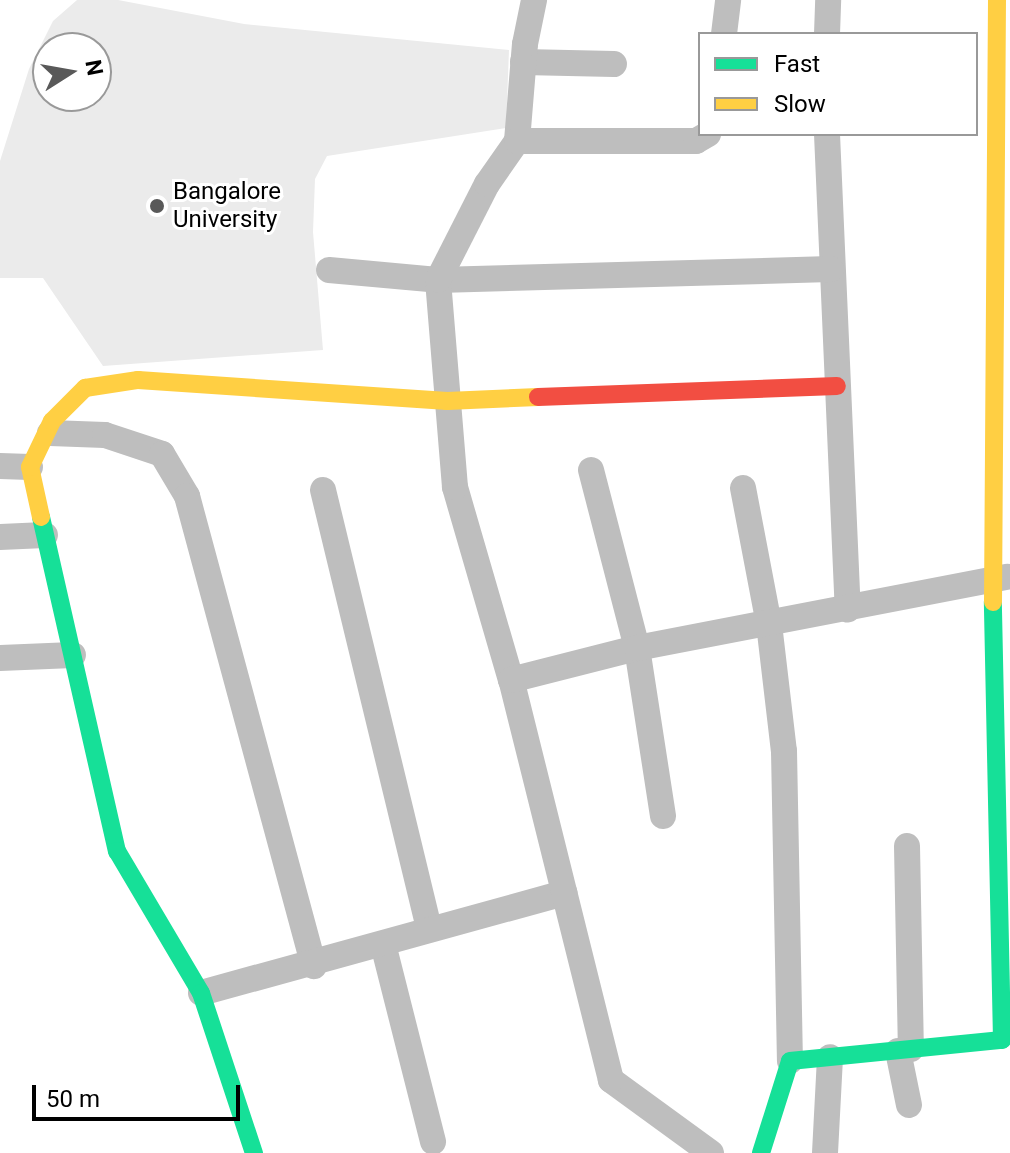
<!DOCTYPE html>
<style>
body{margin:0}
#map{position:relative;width:1010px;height:1153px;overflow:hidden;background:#fff;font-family:Roboto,sans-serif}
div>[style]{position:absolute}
.green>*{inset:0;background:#ebebeb}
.street>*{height:26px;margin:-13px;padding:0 13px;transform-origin:13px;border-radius:13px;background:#bebebe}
.fast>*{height:18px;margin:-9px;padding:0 9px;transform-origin:9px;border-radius:9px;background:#16e098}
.slow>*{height:18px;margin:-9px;padding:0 9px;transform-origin:9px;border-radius:9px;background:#ffcf43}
.jam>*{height:18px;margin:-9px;padding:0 9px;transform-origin:9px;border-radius:9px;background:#f24e42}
.dots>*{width:22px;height:22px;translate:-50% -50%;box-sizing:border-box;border:4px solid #fff;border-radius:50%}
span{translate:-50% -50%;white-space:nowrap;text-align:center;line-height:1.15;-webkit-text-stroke:6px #fff;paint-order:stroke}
.poi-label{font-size:24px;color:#000}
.left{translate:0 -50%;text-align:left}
.legend{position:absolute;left:698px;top:32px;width:280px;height:104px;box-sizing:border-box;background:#fff;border:2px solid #999;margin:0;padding:10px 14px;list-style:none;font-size:24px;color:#000}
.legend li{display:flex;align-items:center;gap:16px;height:40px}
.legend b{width:40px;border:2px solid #999}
.north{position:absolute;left:32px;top:32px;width:80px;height:80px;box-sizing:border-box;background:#fff;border:2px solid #999;border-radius:50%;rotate:79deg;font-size:22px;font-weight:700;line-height:32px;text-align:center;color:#000}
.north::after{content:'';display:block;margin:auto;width:28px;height:36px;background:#595959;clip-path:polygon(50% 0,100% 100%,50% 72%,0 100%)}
.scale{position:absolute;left:32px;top:1085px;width:208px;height:36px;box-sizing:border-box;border:4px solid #000;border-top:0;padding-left:10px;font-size:24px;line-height:28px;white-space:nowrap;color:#000;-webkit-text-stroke:6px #fff;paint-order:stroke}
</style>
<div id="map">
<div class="green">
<i style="clip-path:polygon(evenodd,77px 0,118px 0,244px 24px,509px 50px,506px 128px,327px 156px,315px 179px,313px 232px,323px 350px,103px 366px,43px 278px,0 278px,0 161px,29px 69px,53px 21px,77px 0,48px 48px,96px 48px,96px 96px,48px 96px,48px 48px)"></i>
</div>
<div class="street">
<i style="left:724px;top:34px;width:34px;rotate:-83deg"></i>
<i style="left:827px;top:34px;width:34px;rotate:-88deg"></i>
<i style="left:523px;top:62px;width:91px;rotate:1.3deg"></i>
<i style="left:827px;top:134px;width:476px;rotate:87.5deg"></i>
<i style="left:517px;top:141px;width:97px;rotate:-85.3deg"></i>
<i style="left:525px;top:44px;width:45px;rotate:-78.4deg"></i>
<i style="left:329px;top:270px;width:109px;rotate:5.2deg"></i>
<i style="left:438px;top:280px;width:393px;rotate:-1.6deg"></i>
<i style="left:50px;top:433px;width:55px;rotate:2.1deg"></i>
<i style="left:105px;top:435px;width:60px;rotate:18.4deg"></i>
<i style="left:162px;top:454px;width:49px;rotate:59.2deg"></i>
<i style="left:187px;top:496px;width:487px;rotate:74.9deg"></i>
<i style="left:0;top:466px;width:30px;rotate:2deg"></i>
<i style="left:591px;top:470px;width:184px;rotate:75.5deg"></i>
<i style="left:637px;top:648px;width:170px;rotate:81.2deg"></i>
<i style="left:743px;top:488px;width:138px;rotate:79.2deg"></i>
<i style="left:769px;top:624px;width:128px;rotate:83.3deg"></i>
<i style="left:784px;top:751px;width:310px;rotate:88.9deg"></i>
<i style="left:323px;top:490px;width:451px;rotate:76.4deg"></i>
<i style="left:0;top:537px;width:45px;rotate:-2.5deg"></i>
<i style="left:0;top:658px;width:73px;rotate:-2.4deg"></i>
<i style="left:511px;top:680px;width:201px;rotate:-106.2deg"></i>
<i style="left:455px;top:487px;width:208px;rotate:-94.7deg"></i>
<i style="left:438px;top:280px;width:108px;rotate:-63deg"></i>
<i style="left:487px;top:184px;width:52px;rotate:-55.1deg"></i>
<i style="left:517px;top:141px;width:179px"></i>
<i style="left:696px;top:141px;width:14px;rotate:-30deg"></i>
<i style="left:907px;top:846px;width:203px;rotate:88.9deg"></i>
<i style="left:383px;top:944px;width:204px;rotate:75.8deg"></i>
<i style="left:201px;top:993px;width:377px;rotate:-15.4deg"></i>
<i style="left:898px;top:1051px;width:55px;rotate:78.5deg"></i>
<i style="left:711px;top:1153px;width:124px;rotate:-143.9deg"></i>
<i style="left:611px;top:1080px;width:412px;rotate:-104deg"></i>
<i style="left:511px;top:680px;width:130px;rotate:-14.3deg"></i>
<i style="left:637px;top:648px;width:377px;rotate:-10.9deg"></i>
<i style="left:825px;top:1153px;width:96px;rotate:-87deg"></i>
</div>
<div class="fast">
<i style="left:41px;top:517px;width:343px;rotate:77.2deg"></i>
<i style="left:117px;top:851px;width:165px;rotate:59.4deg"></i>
<i style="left:201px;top:993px;width:169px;rotate:71.7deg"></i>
<i style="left:761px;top:1153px;width:96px;rotate:-72.5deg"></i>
<i style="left:790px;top:1061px;width:213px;rotate:-5.7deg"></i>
<i style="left:1002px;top:1040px;width:438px;rotate:-91.2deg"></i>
</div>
<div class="slow">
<i style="left:41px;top:517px;width:51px;rotate:-102.4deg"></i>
<i style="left:30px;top:467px;width:51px;rotate:-64.4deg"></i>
<i style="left:52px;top:421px;width:47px;rotate:-45deg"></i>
<i style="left:85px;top:388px;width:54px;rotate:-8.6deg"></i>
<i style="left:138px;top:380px;width:310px;rotate:3.9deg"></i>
<i style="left:447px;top:401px;width:91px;rotate:-2.5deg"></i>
<i style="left:993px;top:602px;width:602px;rotate:-89.62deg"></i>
</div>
<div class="jam">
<i style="left:538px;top:397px;width:299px;rotate:-2.1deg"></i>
</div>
<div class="dots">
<i style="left:157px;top:206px;background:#595959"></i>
</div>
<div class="poi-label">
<span class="left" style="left:173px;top:206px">Bangalore<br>University</span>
</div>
<ul class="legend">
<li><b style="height:10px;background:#16e098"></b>Fast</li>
<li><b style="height:10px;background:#ffcf43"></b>Slow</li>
</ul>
<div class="north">N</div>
<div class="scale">50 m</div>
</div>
